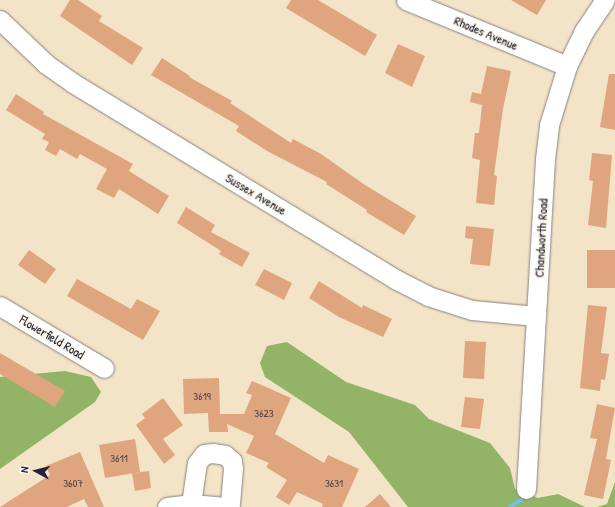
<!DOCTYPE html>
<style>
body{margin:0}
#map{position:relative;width:615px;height:507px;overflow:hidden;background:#f3e3c7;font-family:"Patrick Hand",sans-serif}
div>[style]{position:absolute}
.forest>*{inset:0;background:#93b366}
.stream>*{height:4px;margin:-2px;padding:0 2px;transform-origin:2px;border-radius:2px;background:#6bc4e8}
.building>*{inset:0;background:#dfa57e}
.roads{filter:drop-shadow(0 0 1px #8a8281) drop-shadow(0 0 1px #8a8281)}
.minor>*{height:19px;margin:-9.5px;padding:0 9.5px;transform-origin:9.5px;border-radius:9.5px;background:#fff}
span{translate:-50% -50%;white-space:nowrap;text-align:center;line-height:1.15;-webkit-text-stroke:3px #fcf5e5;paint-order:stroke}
.number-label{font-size:11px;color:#51434c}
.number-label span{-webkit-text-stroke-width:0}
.street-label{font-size:13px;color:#22223b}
.north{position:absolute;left:16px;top:451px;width:40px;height:40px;-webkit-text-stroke:3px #fcf5e5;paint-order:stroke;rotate:277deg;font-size:11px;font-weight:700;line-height:16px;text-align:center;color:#22223b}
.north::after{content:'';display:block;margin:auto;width:14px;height:18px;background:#22223b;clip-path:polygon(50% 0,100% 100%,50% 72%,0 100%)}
</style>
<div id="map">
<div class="forest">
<i style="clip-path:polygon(287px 342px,346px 382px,415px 405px,429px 419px,490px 443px,510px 468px,515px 489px,538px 498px,558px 494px,585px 507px,408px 507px,349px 432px,265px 377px,260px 363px,267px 346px)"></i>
<i style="clip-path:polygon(65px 371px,91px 377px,101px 392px,95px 402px,0 469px,0 377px)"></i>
<i style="clip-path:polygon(615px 482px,615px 507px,597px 507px,607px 504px)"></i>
</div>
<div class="stream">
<i style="left:510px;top:507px;width:13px;rotate:-32deg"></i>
</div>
<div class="building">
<i style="clip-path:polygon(70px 0,78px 0,102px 16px,99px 21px,143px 48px,132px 65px,60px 16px)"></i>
<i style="clip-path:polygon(291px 0,318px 0,377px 35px,365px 56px,286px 8px)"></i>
<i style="clip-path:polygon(511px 0,546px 0,537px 15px)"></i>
<i style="clip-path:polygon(398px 44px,425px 56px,412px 87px,385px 73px)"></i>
<i style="clip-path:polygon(162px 58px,190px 76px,189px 77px,232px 101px,230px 103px,291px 143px,293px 139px,321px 154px,365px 185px,416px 216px,404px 235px,366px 212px,367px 210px,326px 184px,327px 182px,267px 151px,236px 131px,239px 126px,151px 75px)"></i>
<i style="clip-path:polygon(487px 66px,511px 71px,503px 109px,494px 175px,497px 176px,494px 205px,476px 203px,480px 160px,472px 158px,475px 133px,479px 133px,482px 105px,470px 102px,472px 92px,481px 94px)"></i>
<i style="clip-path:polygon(609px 74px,615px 74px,615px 130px,600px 127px)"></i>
<i style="clip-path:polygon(16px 94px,44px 112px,43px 114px,133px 164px,129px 171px,169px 196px,158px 214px,119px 189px,114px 198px,96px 189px,107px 169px,80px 154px,77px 159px,60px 149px,56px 156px,45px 150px,49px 142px,42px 139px,45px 134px,6px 110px)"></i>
<i style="clip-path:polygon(592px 153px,612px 155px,606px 228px,588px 225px,593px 181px,589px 180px)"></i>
<i style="clip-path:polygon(186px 207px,215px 225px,211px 232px,250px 253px,242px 267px,219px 254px,221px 251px,177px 223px)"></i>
<i style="clip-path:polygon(466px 226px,494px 229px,490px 266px,470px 264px,473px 239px,465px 238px)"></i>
<i style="clip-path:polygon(29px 250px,56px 269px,45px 284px,18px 265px)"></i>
<i style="clip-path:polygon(587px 250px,615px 250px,615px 288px,587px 288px)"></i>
<i style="clip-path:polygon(264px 269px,292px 283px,284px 300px,255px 285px)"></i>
<i style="clip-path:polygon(77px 279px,131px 309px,137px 299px,160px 311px,143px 340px,67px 296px)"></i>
<i style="clip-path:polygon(319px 281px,362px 308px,363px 305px,392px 319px,383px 337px,339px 317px,309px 298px)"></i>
<i style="clip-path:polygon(588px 305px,607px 307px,601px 353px,609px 354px,605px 380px,601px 379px,600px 391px,580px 388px)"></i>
<i style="clip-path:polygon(465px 341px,486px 342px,484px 379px,463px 378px)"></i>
<i style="clip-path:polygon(0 353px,65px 391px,55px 407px,0 374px)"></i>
<i style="clip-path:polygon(219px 378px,220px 414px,244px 414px,252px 395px,246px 393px,252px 381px,291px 398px,275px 434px,324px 463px,328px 455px,359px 469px,342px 507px,322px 507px,323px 504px,297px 492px,289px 505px,276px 497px,287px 480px,266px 467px,269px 463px,246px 453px,254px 436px,227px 424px,228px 432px,209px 432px,208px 413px,184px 414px,183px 379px)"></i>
<i style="clip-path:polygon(465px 397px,484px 399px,480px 429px,461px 427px)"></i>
<i style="clip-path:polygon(163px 398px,183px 425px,163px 439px,175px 455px,164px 464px,136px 425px,145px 418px,142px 414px)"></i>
<i style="clip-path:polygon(597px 404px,615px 408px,606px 459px,611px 460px,603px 499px,584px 495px,597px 439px,590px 438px)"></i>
<i style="clip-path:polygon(135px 439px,140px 472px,105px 478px,99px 445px)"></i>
<i style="clip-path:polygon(80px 452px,104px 507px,88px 507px,84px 499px,67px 507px,0 507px,50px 475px,46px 466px)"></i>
<i style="clip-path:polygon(149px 471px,151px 488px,135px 491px,132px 473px)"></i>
<i style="clip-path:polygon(380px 494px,391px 507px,365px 507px)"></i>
</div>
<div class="roads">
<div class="minor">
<i style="left:406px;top:0;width:174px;rotate:22.3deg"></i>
<i style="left:0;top:20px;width:64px;rotate:43.7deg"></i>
<i style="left:46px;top:64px;width:33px;rotate:35deg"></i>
<i style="left:73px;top:83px;width:377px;rotate:31.3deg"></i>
<i style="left:395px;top:279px;width:37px;rotate:27deg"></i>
<i style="left:428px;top:296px;width:46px;rotate:17.7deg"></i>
<i style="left:472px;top:310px;width:64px;rotate:5.4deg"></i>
<i style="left:0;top:306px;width:121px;rotate:30.8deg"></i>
<i style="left:526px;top:489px;width:331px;rotate:-86.7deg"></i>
<i style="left:545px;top:159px;width:34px;rotate:-83deg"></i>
<i style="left:549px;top:125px;width:62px;rotate:-73deg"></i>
<i style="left:567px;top:66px;width:39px;rotate:-64deg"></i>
<i style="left:584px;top:31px;width:37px;rotate:-56deg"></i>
<i style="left:191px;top:504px;width:41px;rotate:-81.7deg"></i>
<i style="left:197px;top:463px;width:11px;rotate:-52deg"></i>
<i style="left:204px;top:454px;width:9px;rotate:-6deg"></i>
<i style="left:213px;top:453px;width:12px;rotate:9deg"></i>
<i style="left:225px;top:455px;width:9px;rotate:41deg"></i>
<i style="left:232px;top:461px;width:8px;rotate:83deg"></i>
<i style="left:233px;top:469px;width:38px;rotate:95deg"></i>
<i style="left:167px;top:507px;width:24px;rotate:-7deg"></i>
<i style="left:191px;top:504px;width:35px;rotate:5deg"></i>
</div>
</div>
<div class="number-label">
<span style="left:202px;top:396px">3619</span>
<span style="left:264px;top:413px">3623</span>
<span style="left:119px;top:458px">3611</span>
<span style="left:73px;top:483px">3607</span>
<span style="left:334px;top:483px">3631</span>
</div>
<div class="street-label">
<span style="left:486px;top:33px;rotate:23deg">Rhodes Avenue</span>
<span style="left:256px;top:194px;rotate:31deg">Sussex Avenue</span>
<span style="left:541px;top:238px;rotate:-87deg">Chandworth Road</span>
<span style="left:52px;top:337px;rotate:31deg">Flowerfield Road</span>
</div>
<div class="north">N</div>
</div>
